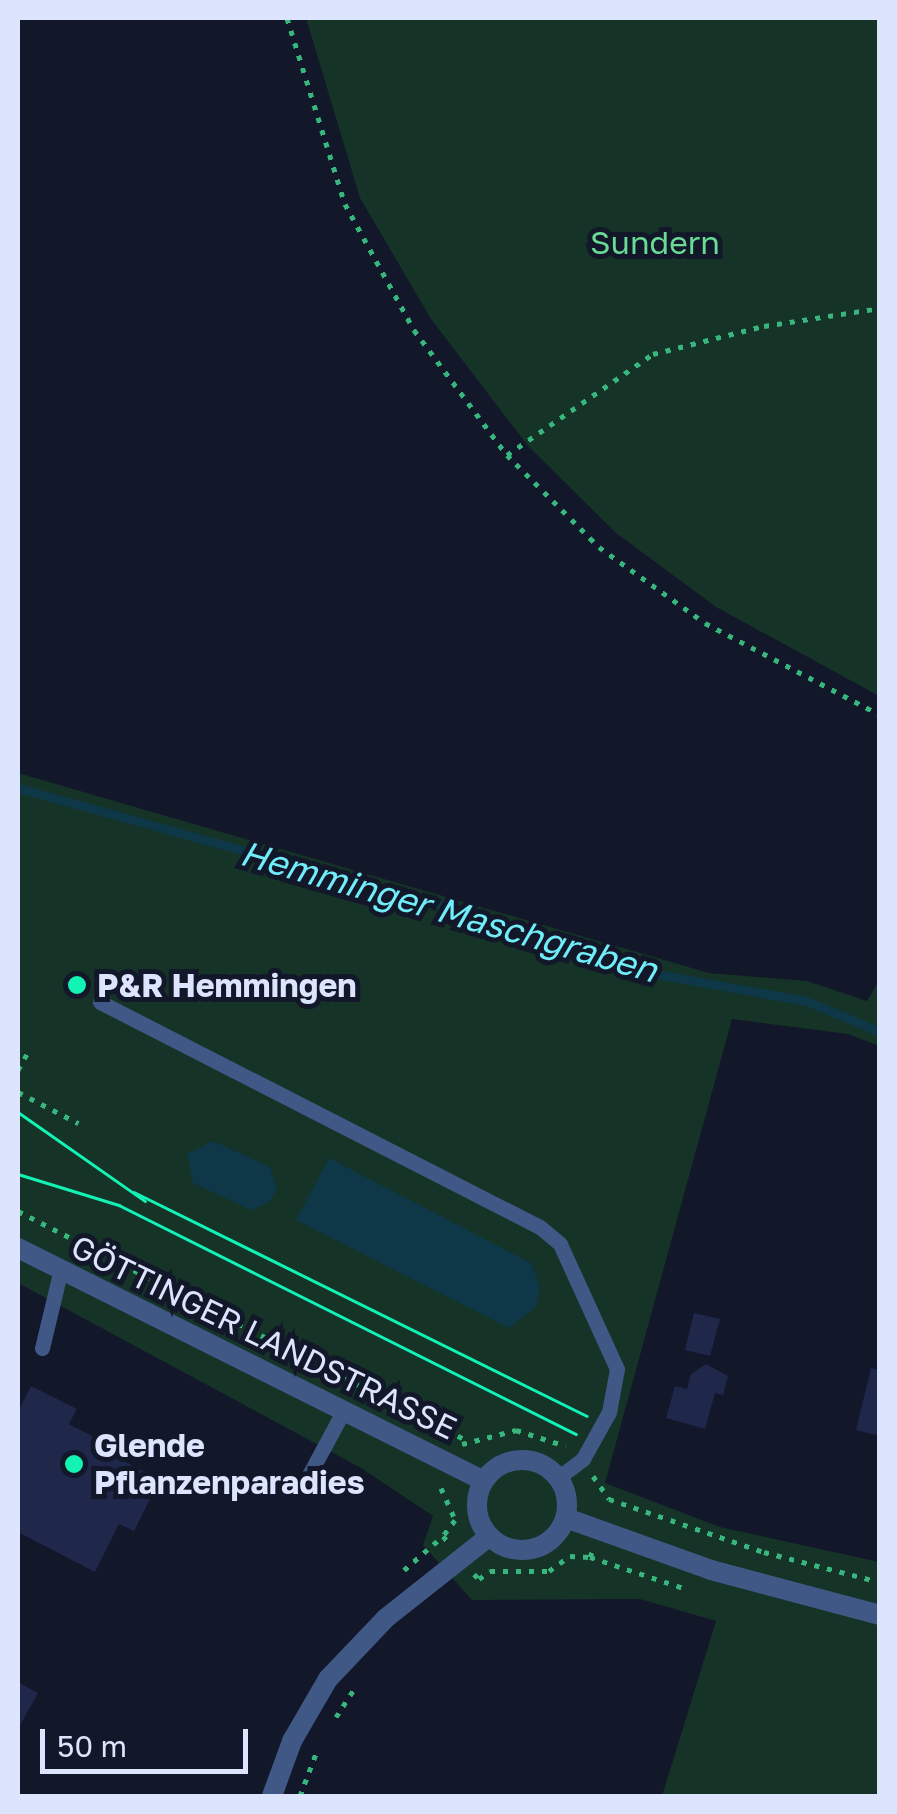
<!DOCTYPE html>
<meta charset="utf-8">
<style>
body{margin:0}
#map{position:relative;width:897px;height:1814px;overflow:hidden;background:#121729;font-family:"Golos Text",sans-serif}
div>[style]{position:absolute}
.green>*{inset:0;background:#153327}
.water>*{inset:0;background:#0e3847}
.stream>*{height:9px;margin:-4.5px;padding:0 4.5px;transform-origin:4.5px;border-radius:4.5px;background:#0e3847}
.building>*{inset:0;background:#1f274a}
.path>*{height:5px;margin-top:-2.5px;transform-origin:0;background:repeating-linear-gradient(90deg,#37b77e 0 5px,transparent 0 13px)}
.service>*{height:15px;margin:-7.5px;padding:0 7.5px;transform-origin:7.5px;border-radius:7.5px;background:#405886}
.minor>*{height:20px;margin:-10px;padding:0 10px;transform-origin:10px;border-radius:10px;background:#405886}
.tertiary>*{height:20px;margin:-10px;padding:0 10px;transform-origin:10px;border-radius:10px;background:#405886}
.tertiary>.ring{margin:-10px;padding:0;box-sizing:content-box;background:none;border:20px solid #405886;border-radius:50%}
.tram>*{height:2.5px;margin:-1.25px;padding:0 1.25px;transform-origin:1.25px;border-radius:1.25px;background:#12f3b4}
.dots>*{width:28px;height:28px;translate:-50% -50%;box-sizing:border-box;border:5px solid #121729;border-radius:50%}
span{translate:-50% -50%;white-space:nowrap;text-align:center;line-height:1.15;-webkit-text-stroke:10px #121729;paint-order:stroke}
.park-label{font-size:32px;color:#6adb94}
.poi-label{font-size:32px;color:#dce5fd;font-weight:700}
.left{translate:0 -50%;text-align:left}
.street-label{font-size:32px;color:#dce5fd}
.water-label{font-size:35px;color:#70edf8;font-style:italic}
.frame{position:absolute;inset:0;border:20px solid #dce5fd;pointer-events:none}
.scale{position:absolute;left:40px;top:1729px;width:208px;height:45px;box-sizing:border-box;border:5px solid #dce5fd;border-top:0;padding-left:12px;font-size:30px;line-height:35px;white-space:nowrap;color:#dce5fd;-webkit-text-stroke:8px #121729;paint-order:stroke}
</style>
<div id="map">
<div class="green">
<i style="clip-path:polygon(306px 18px,879px 18px,879px 696px,716px 607px,616px 533px,528px 446px,431px 319px,360px 198px)"></i>
<i style="clip-path:polygon(18px 773px,709px 973px,807px 981px,867px 1001px,879px 981px,879px 1046px,848px 1034px,732px 1019px,605px 1483px,720px 1527px,879px 1562px,879px 1796px,662px 1796px,716px 1621px,640px 1599px,472px 1600px,423px 1545px,433px 1516px,361px 1468px,18px 1283px)"></i>
</div>
<div class="water">
<i style="clip-path:polygon(213px 1141px,270px 1167px,277px 1189px,269px 1202px,251px 1210px,193px 1183px,187px 1154px)"></i>
<i style="clip-path:polygon(329px 1158px,531px 1263px,540px 1287px,536px 1307px,509px 1328px,296px 1220px)"></i>
</div>
<div class="stream">
<i style="left:18px;top:788px;width:450px;rotate:15.5deg"></i>
<i style="left:452px;top:908px;width:191px;rotate:18.9deg"></i>
<i style="left:633px;top:970px;width:177px;rotate:10.1deg"></i>
<i style="left:807px;top:1001px;width:79px;rotate:23deg"></i>
</div>
<div class="building">
<i style="clip-path:polygon(694px 1313px,720px 1319px,710px 1356px,685px 1350px)"></i>
<i style="clip-path:polygon(706px 1364px,728px 1376px,723px 1395px,715px 1393px,705px 1429px,666px 1418px,675px 1386px,687px 1389px,691px 1374px)"></i>
<i style="clip-path:polygon(871px 1368px,880px 1370px,880px 1436px,856px 1430px)"></i>
<i style="clip-path:polygon(31px 1386px,77px 1409px,69px 1424px,104px 1442px,101px 1449px,160px 1480px,134px 1531px,119px 1524px,95px 1572px,18px 1532px,18px 1412px)"></i>
<i style="clip-path:polygon(18px 1682px,38px 1693px,18px 1729px)"></i>
</div>
<div class="path">
<i style="left:287px;top:18px;width:195px;rotate:72.7deg"></i>
<i style="left:345px;top:204px;width:144px;rotate:61.3deg"></i>
<i style="left:414px;top:330px;width:156px;rotate:53.4deg"></i>
<i style="left:507px;top:455px;width:130px;rotate:45deg"></i>
<i style="left:599px;top:547px;width:130px;rotate:35.6deg"></i>
<i style="left:705px;top:623px;width:198px;rotate:27.7deg"></i>
<i style="left:507px;top:455px;width:178px;rotate:-34.7deg"></i>
<i style="left:653px;top:354px;width:114px;rotate:-14.2deg"></i>
<i style="left:764px;top:326px;width:117px;rotate:-8.8deg"></i>
<i style="left:18px;top:1070px;width:25px;rotate:-61deg"></i>
<i style="left:18px;top:1092px;width:68px;rotate:27.3deg"></i>
<i style="left:18px;top:1211px;width:501px;rotate:27.08deg"></i>
<i style="left:462px;top:1444px;width:56px;rotate:-14.5deg"></i>
<i style="left:516px;top:1430px;width:52px;rotate:17.7deg"></i>
<i style="left:593px;top:1476px;width:28px;rotate:55deg"></i>
<i style="left:609px;top:1499px;width:164px;rotate:18.9deg"></i>
<i style="left:764px;top:1552px;width:120px;rotate:14.5deg"></i>
<i style="left:441px;top:1488px;width:35px;rotate:66deg"></i>
<i style="left:455px;top:1520px;width:20px;rotate:127deg"></i>
<i style="left:443px;top:1536px;width:8px;rotate:50deg"></i>
<i style="left:590px;top:1557px;width:102px;rotate:18.3deg"></i>
<i style="left:404px;top:1570px;width:52px;rotate:-41.1deg"></i>
<i style="left:474px;top:1574px;width:7px;rotate:45deg"></i>
<i style="left:479px;top:1579px;width:14px;rotate:-36deg"></i>
<i style="left:490px;top:1571px;width:59px"></i>
<i style="left:549px;top:1571px;width:26px;rotate:-36deg"></i>
<i style="left:570px;top:1556px;width:20px;rotate:3deg"></i>
<i style="left:590px;top:1557px;width:8px;rotate:-67deg"></i>
<i style="left:336px;top:1717px;width:35px;rotate:-57deg"></i>
<i style="left:300px;top:1796px;width:51px;rotate:-69.4deg"></i>
</div>
<div class="service">
<i style="left:100px;top:1002px;width:494px;rotate:27.1deg"></i>
<i style="left:540px;top:1227px;width:26px;rotate:40deg"></i>
<i style="left:560px;top:1244px;width:137px;rotate:65.5deg"></i>
<i style="left:617px;top:1369px;width:44px;rotate:100.5deg"></i>
<i style="left:609px;top:1412px;width:54px;rotate:119deg"></i>
<i style="left:583px;top:1459px;width:30px;rotate:143deg"></i>
<i style="left:42px;top:1348px;width:81px;rotate:-76.5deg"></i>
<i style="left:304px;top:1484px;width:84px;rotate:-61.6deg"></i>
</div>
<div class="minor">
<i style="left:272px;top:1796px;width:59px;rotate:-70deg"></i>
<i style="left:292px;top:1741px;width:72px;rotate:-59.9deg"></i>
<i style="left:328px;top:1679px;width:84px;rotate:-46.4deg"></i>
<i style="left:386px;top:1618px;width:132px;rotate:-38.3deg"></i>
</div>
<div class="tertiary">
<i style="left:18px;top:1248px;width:521px;rotate:26.57deg"></i>
<i class="ring" style="left:477px;top:1460px;width:70px;height:70px"></i>
<i style="left:566px;top:1518px;width:154px;rotate:19.7deg"></i>
<i style="left:711px;top:1570px;width:175px;rotate:14.9deg"></i>
</div>
<div class="tram">
<i style="left:18px;top:1112px;width:155px;rotate:35deg"></i>
<i style="left:18px;top:1174px;width:106px;rotate:17.1deg"></i>
<i style="left:119px;top:1205px;width:511px;rotate:26.62deg"></i>
<i style="left:134px;top:1192px;width:505px;rotate:26.31deg"></i>
</div>
<div class="dots">
<i style="left:77px;top:985px;background:#12f3b4"></i>
<i style="left:74px;top:1464px;background:#12f3b4"></i>
</div>
<div class="park-label">
<span style="left:655px;top:242px">Sundern</span>
</div>
<div class="poi-label">
<span class="left" style="left:97px;top:985px">P&amp;R Hemmingen</span>
<span class="left" style="left:94px;top:1464px">Glende<br>Pflanzenparadies</span>
</div>
<div class="street-label">
<span style="left:264px;top:1337px;rotate:26deg">GÖTTINGER LANDSTRASSE</span>
</div>
<div class="water-label">
<span style="left:449px;top:911px;rotate:16deg">Hemminger Maschgraben</span>
</div>
<div class="frame"></div>
<div class="scale">50 m</div>
</div>
